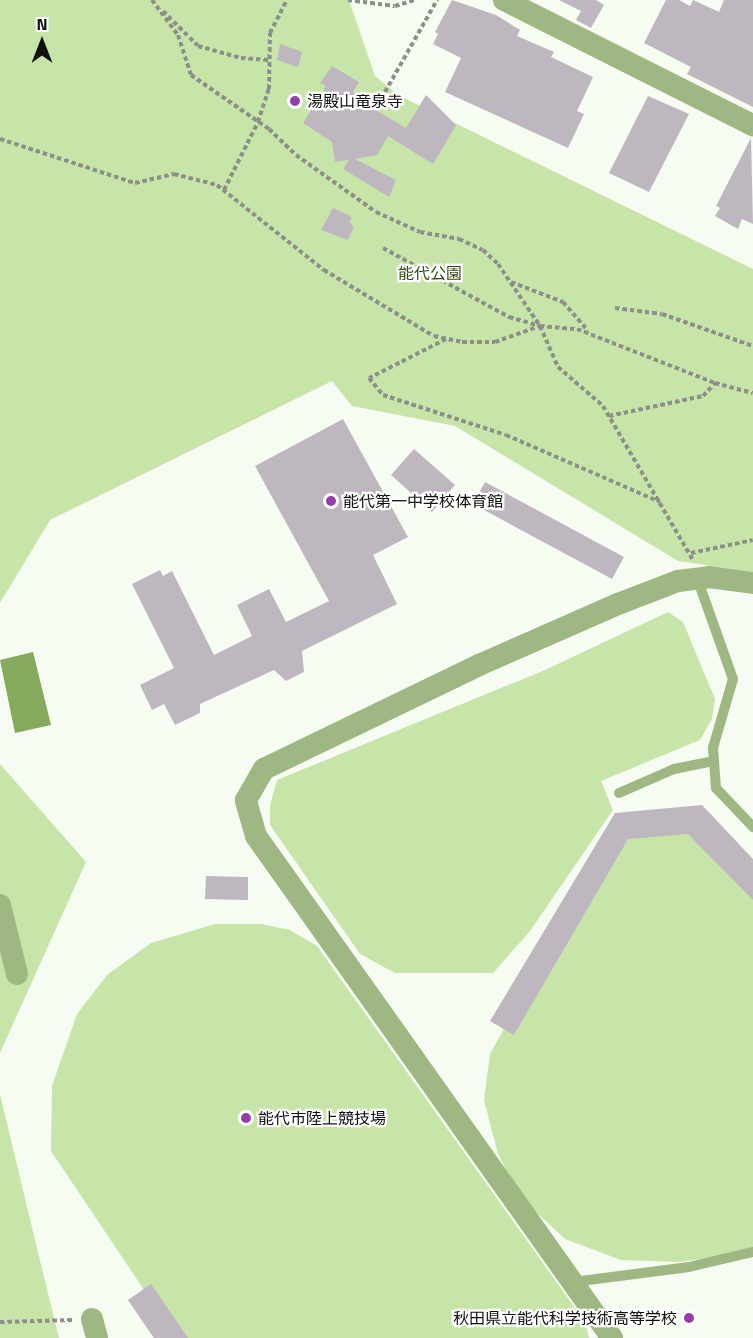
<!DOCTYPE html>
<meta charset="utf-8">
<style>
body{margin:0}
#map{position:relative;width:753px;height:1338px;overflow:hidden;background:#f7fcf2;font-family:"Titillium Web","Noto Sans JP",sans-serif}
div>[style]{position:absolute}
.green>*{inset:0;background:#c7e4a9}
.water>*{inset:0;background:#86aa5b}
.building>*{inset:0;background:#beb7bf}
.path>*{height:4px;margin-top:-2px;transform-origin:0;background:repeating-linear-gradient(90deg,#8d9089 0 4.5px,transparent 0 7.5px)}
.lane>*{height:10px;margin:-5px;padding:0 5px;transform-origin:5px;border-radius:5px;background:#9fb883}
.street>*{height:22px;margin:-11px;padding:0 11px;transform-origin:11px;border-radius:11px;background:#9fb883}
.dots>*{width:16px;height:16px;translate:-50% -50%;box-sizing:border-box;border:3px solid #fff;border-radius:50%}
span{translate:-50% -50%;white-space:nowrap;text-align:center;line-height:1.15;-webkit-text-stroke:4.5px #fff;paint-order:stroke}
.poi-label{font-size:16px;color:#0f110e}
.left{translate:0 -50%;text-align:left}
.right{translate:-100% -50%;text-align:right}
.park-label{font-size:16px;color:#344c13}
.north{position:absolute;left:12px;top:12px;width:60px;height:60px;-webkit-text-stroke:4px #fff;paint-order:stroke;rotate:0deg;font-size:16px;font-weight:700;line-height:24px;text-align:center;color:#0f110e}
.north::after{content:'';display:block;margin:auto;width:21px;height:27px;background:#0f110e;clip-path:polygon(50% 0,100% 100%,50% 72%,0 100%)}
</style>
<div id="map">
<div class="green">
<i style="clip-path:polygon(0 0,349px 0,375px 76px,398px 95px,753px 269px,753px 572px,678px 561px,455px 426px,352px 406px,332px 381px,50px 520px,0 603px)"></i>
<i style="clip-path:polygon(668px 612px,683px 622px,715px 699px,712px 719px,700px 740px,601px 781px,613px 810px,530px 931px,493px 973px,395px 973px,360px 954px,270px 825px,270px 805px,277px 780px,545px 670px)"></i>
<i style="clip-path:polygon(0 764px,86px 862px,0 1053px)"></i>
<i style="clip-path:polygon(700px 817px,753px 876px,753px 1252px,679px 1262px,621px 1260px,565px 1239px,521px 1198px,498px 1154px,484px 1100px,490px 1054px,616px 824px)"></i>
<i style="clip-path:polygon(215px 924px,261px 924px,290px 930px,317px 946px,585px 1322px,589px 1338px,154px 1338px,128px 1300px,144px 1290px,51px 1151px,52px 1086px,77px 1014px,107px 975px,151px 943px)"></i>
<i style="clip-path:polygon(0 1094px,35px 1240px,59px 1338px,0 1338px)"></i>
</div>
<div class="water">
<i style="clip-path:polygon(33px 652px,51px 725px,15px 733px,0 660px)"></i>
</div>
<div class="building">
<i style="clip-path:polygon(452px 0,496px 15px,520px 30px,517px 36px,554px 52px,551px 57px,593px 77px,577px 111px,584px 114px,568px 148px,445px 92px,461px 58px,433px 44px,438px 34px,435px 32px)"></i>
<i style="clip-path:polygon(559px 0,596px 0,604px 5px,591px 28px,576px 20px,581px 11px)"></i>
<i style="clip-path:polygon(666px 0,679px 0,690px 6px,693px 0,719px 12px,724px 0,753px 0,753px 107px,687px 74px,691px 67px,644px 43px)"></i>
<i style="clip-path:polygon(280px 44px,302px 52px,298px 67px,277px 60px)"></i>
<i style="clip-path:polygon(332px 66px,359px 82px,353px 92px,359px 94px,357px 99px,406px 128px,426px 95px,456px 125px,433px 164px,388px 136px,377px 155px,355px 159px,396px 180px,389px 197px,343px 169px,349px 160px,335px 162px,332px 142px,303px 123px,326px 86px,320px 83px)"></i>
<i style="clip-path:polygon(648px 96px,689px 114px,649px 192px,609px 173px)"></i>
<i style="clip-path:polygon(751px 138px,753px 224px,742px 219px,738px 229px,715px 216px,720px 208px,716px 206px)"></i>
<i style="clip-path:polygon(333px 208px,352px 217px,349px 222px,354px 227px,348px 240px,321px 230px)"></i>
<i style="clip-path:polygon(343px 419px,408px 537px,373px 555px,397px 604px,302px 651px,304px 672px,286px 681px,274px 670px,200px 704px,200px 713px,175px 725px,164px 704px,152px 710px,140px 685px,174px 668px,132px 584px,160px 570px,163px 576px,172px 571px,214px 655px,252px 636px,237px 605px,269px 589px,286px 622px,329px 601px,255px 466px)"></i>
<i style="clip-path:polygon(414px 449px,455px 485px,432px 512px,391px 475px)"></i>
<i style="clip-path:polygon(485px 482px,624px 557px,612px 579px,473px 504px)"></i>
<i style="clip-path:polygon(702px 805px,753px 859px,753px 900px,688px 834px,628px 839px,514px 1035px,490px 1021px,615px 813px)"></i>
<i style="clip-path:polygon(206px 876px,248px 877px,248px 900px,205px 899px)"></i>
<i style="clip-path:polygon(151px 1284px,188px 1338px,154px 1338px,128px 1300px)"></i>
</div>
<div class="path">
<i style="left:152px;top:0;width:44px;rotate:53.4deg"></i>
<i style="left:178px;top:35px;width:42px;rotate:72deg"></i>
<i style="left:191px;top:75px;width:95px;rotate:34.7deg"></i>
<i style="left:269px;top:129px;width:37px;rotate:44deg"></i>
<i style="left:296px;top:155px;width:98px;rotate:35.5deg"></i>
<i style="left:376px;top:212px;width:48px;rotate:24.4deg"></i>
<i style="left:420px;top:232px;width:40px;rotate:10deg"></i>
<i style="left:459px;top:239px;width:26px;rotate:25deg"></i>
<i style="left:483px;top:250px;width:21px;rotate:43deg"></i>
<i style="left:498px;top:264px;width:75px;rotate:55.9deg"></i>
<i style="left:540px;top:326px;width:45px;rotate:66.3deg"></i>
<i style="left:558px;top:367px;width:60px;rotate:40.9deg"></i>
<i style="left:603px;top:406px;width:178px;rotate:59.7deg"></i>
<i style="left:348px;top:0;width:47px;rotate:7.3deg"></i>
<i style="left:395px;top:6px;width:21px;rotate:-17deg"></i>
<i style="left:163px;top:11px;width:49px;rotate:45deg"></i>
<i style="left:198px;top:46px;width:45px;rotate:15.6deg"></i>
<i style="left:241px;top:58px;width:28px;rotate:4deg"></i>
<i style="left:385px;top:92px;width:106px;rotate:-60.5deg"></i>
<i style="left:0;top:139px;width:142px;rotate:18.1deg"></i>
<i style="left:135px;top:183px;width:40px;rotate:-13deg"></i>
<i style="left:174px;top:174px;width:44px;rotate:14.3deg"></i>
<i style="left:217px;top:185px;width:137px;rotate:38.5deg"></i>
<i style="left:324px;top:270px;width:128px;rotate:31deg"></i>
<i style="left:434px;top:336px;width:29px;rotate:12deg"></i>
<i style="left:462px;top:342px;width:33px"></i>
<i style="left:495px;top:342px;width:48px;rotate:-19.6deg"></i>
<i style="left:224px;top:190px;width:76px;rotate:-63.4deg"></i>
<i style="left:258px;top:122px;width:35px;rotate:-72deg"></i>
<i style="left:269px;top:89px;width:56px;rotate:-89deg"></i>
<i style="left:270px;top:33px;width:37px;rotate:-63deg"></i>
<i style="left:383px;top:248px;width:144px;rotate:28.7deg"></i>
<i style="left:509px;top:317px;width:32px;rotate:16deg"></i>
<i style="left:540px;top:326px;width:37px;rotate:5deg"></i>
<i style="left:577px;top:329px;width:148px;rotate:21.4deg"></i>
<i style="left:715px;top:383px;width:39px;rotate:15deg"></i>
<i style="left:511px;top:282px;width:56px;rotate:21deg"></i>
<i style="left:563px;top:302px;width:38px;rotate:49deg"></i>
<i style="left:615px;top:308px;width:47px;rotate:7.3deg"></i>
<i style="left:662px;top:314px;width:96px;rotate:19.4deg"></i>
<i style="left:446px;top:339px;width:86px;rotate:153.1deg"></i>
<i style="left:369px;top:378px;width:22px;rotate:51deg"></i>
<i style="left:383px;top:395px;width:129px;rotate:18deg"></i>
<i style="left:506px;top:435px;width:168px;rotate:23.5deg"></i>
<i style="left:609px;top:416px;width:96px;rotate:-12deg"></i>
<i style="left:703px;top:396px;width:18px;rotate:-47deg"></i>
<i style="left:691px;top:553px;width:63px;rotate:-11.8deg"></i>
<i style="left:0;top:1322px;width:73px;rotate:-1.6deg"></i>
</div>
<div class="lane">
<i style="left:697px;top:578px;width:107px;rotate:70.4deg"></i>
<i style="left:733px;top:679px;width:72px;rotate:106.2deg"></i>
<i style="left:713px;top:748px;width:40px;rotate:85.7deg"></i>
<i style="left:716px;top:788px;width:54px;rotate:46.5deg"></i>
<i style="left:619px;top:793px;width:60px;rotate:-23.6deg"></i>
<i style="left:674px;top:769px;width:41px;rotate:-11.3deg"></i>
<i style="left:573px;top:1282px;width:117px;rotate:-7.4deg"></i>
<i style="left:689px;top:1267px;width:66px;rotate:-13.2deg"></i>
</div>
<div class="street">
<i style="left:504px;top:0;width:279px;rotate:26.7deg"></i>
<i style="left:0;top:905px;width:71px;rotate:76.2deg"></i>
<i style="left:92px;top:1319px;width:20px;rotate:75deg"></i>
<i style="left:612px;top:1338px;width:615px;rotate:-125.34deg"></i>
<i style="left:256px;top:836px;width:37px;rotate:-106deg"></i>
<i style="left:246px;top:800px;width:36px;rotate:-60deg"></i>
<i style="left:264px;top:769px;width:239px;rotate:-25.8deg"></i>
<i style="left:479px;top:665px;width:152px;rotate:-23.7deg"></i>
<i style="left:618px;top:604px;width:64px;rotate:-21deg"></i>
<i style="left:678px;top:581px;width:31px;rotate:-7deg"></i>
<i style="left:709px;top:577px;width:44px;rotate:7.8deg"></i>
</div>
<div class="dots">
<i style="left:295px;top:101px;background:#953eab"></i>
<i style="left:331px;top:501px;background:#953eab"></i>
<i style="left:246px;top:1118px;background:#953eab"></i>
<i style="left:689px;top:1318px;background:#953eab"></i>
</div>
<div class="poi-label">
<span class="left" style="left:307px;top:101px">湯殿山竜泉寺</span>
<span class="left" style="left:343px;top:501px">能代第一中学校体育館</span>
<span class="left" style="left:258px;top:1118px">能代市陸上競技場</span>
<span class="right" style="left:677px;top:1318px">秋田県立能代科学技術高等学校</span>
</div>
<div class="park-label">
<span style="left:430px;top:273px">能代公園</span>
</div>
<div class="north">N</div>
</div>
